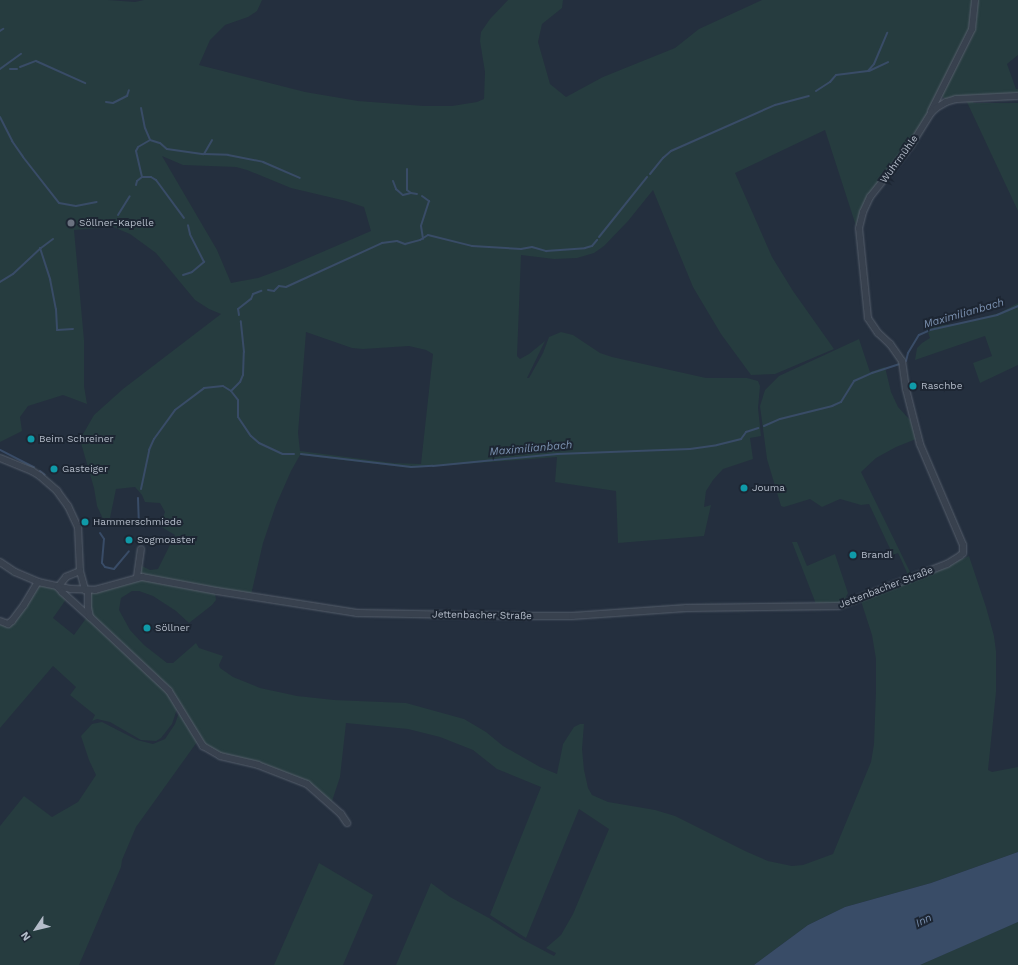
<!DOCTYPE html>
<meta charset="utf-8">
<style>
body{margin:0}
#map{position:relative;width:1018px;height:965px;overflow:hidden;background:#242f3e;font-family:"Work Sans",sans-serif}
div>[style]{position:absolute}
.green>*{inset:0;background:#263c3f}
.water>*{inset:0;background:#394c67}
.stream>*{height:2px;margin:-1px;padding:0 1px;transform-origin:1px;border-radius:1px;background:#394c67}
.roads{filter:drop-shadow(0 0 1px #565f6c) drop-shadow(0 0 1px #565f6c)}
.minor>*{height:6px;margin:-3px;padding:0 3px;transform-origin:3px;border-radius:3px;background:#38414e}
.dots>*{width:11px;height:11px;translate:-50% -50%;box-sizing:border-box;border:2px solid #1d2633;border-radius:50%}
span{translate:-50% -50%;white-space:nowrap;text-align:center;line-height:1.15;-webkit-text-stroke:4px #1d2633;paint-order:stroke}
.street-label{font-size:10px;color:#b4bcc9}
.poi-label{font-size:10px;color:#b4bcc9}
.left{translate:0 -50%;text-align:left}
.water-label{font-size:11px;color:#7c92b1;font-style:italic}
.north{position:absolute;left:16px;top:909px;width:40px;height:40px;-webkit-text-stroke:3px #1d2633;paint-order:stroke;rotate:235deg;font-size:11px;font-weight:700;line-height:16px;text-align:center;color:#b4bcc9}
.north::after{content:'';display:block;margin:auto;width:14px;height:18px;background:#b4bcc9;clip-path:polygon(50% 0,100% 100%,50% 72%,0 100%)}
</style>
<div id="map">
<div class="green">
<i style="clip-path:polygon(evenodd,0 0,108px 0,135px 2px,144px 0,262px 0,257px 11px,248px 17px,225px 25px,210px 40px,199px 65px,305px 92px,358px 101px,424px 106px,452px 106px,477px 102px,484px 99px,485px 72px,480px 41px,481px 32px,490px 19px,508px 0,563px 0,562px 8px,542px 24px,538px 42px,550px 84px,566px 97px,603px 77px,675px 48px,699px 29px,762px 0,974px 0,971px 30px,923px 123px,868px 198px,857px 229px,825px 130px,735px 173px,772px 257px,793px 291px,834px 349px,775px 374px,751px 375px,721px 334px,693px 287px,653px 190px,628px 221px,604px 246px,594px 253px,577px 258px,554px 259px,521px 255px,517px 356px,520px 359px,529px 354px,545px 341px,527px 378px,529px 378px,543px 353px,549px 337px,561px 332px,573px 335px,600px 353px,612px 357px,706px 378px,747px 378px,758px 381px,760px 386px,758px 408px,761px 436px,750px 438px,753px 459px,723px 469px,713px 480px,706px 491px,704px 507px,711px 505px,704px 536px,618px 543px,616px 491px,555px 482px,557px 457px,411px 468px,300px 455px,291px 471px,276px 505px,263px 543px,251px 595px,142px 575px,140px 573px,140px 565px,150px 570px,158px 569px,175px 535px,160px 526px,165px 512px,160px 503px,145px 502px,142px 495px,135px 487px,116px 489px,110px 518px,104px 521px,97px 506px,94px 488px,81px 443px,82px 436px,94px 415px,123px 389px,221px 314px,209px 309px,195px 300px,156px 253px,130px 234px,113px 227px,74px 230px,84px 340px,84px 386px,87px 404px,63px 395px,28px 406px,20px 417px,22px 431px,0 442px,0 0,162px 156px,183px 165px,236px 167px,247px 170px,291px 188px,346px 201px,364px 207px,371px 231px,285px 268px,258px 278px,231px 283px,217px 250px,162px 156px,0 0,306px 332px,352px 348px,363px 349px,409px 346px,426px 350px,433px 354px,421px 464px,393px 463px,300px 451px,298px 433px,306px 332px)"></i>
<i style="clip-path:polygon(976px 0,1018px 0,1018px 55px,1007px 64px,1016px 89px,1018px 89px,1018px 94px,946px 100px,941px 95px,974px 29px)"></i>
<i style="clip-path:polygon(970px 99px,974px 103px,1018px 103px,1018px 211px,966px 100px)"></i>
<i style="clip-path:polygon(1018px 303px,1018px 365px,980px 383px,973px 363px,992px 356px,985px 336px,915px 360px,917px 348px,922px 343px,930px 338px,926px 326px,956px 324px,999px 313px)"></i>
<i style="clip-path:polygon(859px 339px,870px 372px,885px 367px,891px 392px,898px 407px,911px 421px,916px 439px,896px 447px,876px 458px,861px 472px,912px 576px,909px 577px,898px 553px,893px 555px,869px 504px,861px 505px,840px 499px,822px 507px,810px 499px,784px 507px,781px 506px,767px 459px,760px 406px,765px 390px,779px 376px)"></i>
<i style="clip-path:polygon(792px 542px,797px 542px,807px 566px,835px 554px,848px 593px,844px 601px,830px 605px,816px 604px)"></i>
<i style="clip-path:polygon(969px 556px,986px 607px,994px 636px,996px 651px,996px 692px,988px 770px,992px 772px,1018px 767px,1018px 852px,931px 883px,845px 907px,808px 925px,754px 965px,396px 965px,431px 883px,450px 897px,489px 918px,520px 938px,554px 956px,556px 953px,546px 948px,561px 935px,573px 914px,609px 829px,579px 809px,526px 938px,490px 915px,541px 787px,497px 769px,473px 750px,440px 737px,408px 729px,346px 723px,340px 777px,331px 804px,308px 785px,225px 757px,205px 746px,179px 702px,91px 617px,89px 597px,91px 593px,139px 579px,215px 593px,216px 600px,212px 605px,189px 623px,176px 611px,153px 596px,139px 591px,132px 591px,121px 598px,119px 610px,130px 630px,144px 645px,167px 663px,173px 663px,196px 643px,199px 648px,223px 656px,219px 665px,220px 668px,233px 677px,260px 688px,297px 696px,334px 700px,406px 703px,464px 719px,486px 732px,503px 746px,540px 767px,557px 774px,563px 744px,574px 727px,580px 724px,584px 724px,582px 749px,584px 770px,588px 788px,592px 795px,608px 802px,655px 810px,675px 816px,745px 851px,768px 861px,792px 866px,803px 865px,833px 854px,871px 762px,874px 744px,876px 691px,876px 659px,872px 635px,861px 601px)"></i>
<i style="clip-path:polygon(41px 585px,52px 587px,67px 598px,53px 618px,74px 635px,87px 617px,169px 693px,177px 709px,172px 724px,161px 738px,156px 741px,141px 740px,110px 722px,97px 719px,92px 721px,95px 715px,70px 695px,76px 687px,53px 666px,0 728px,0 623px,7px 625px,38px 586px)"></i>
<i style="clip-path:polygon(180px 710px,197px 742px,136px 827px,122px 860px,121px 867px,79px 965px,0 965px,0 826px,24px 796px,52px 817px,78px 802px,96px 775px,89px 760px,81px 736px,92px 724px,102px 722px,137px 740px,153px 744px,165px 739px,175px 724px)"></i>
<i style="clip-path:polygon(319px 863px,373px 895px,343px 965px,274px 965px)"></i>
<i style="clip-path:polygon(1018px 922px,1018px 965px,920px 965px,982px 937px)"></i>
</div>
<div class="water">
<i style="clip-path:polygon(1018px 852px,1018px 922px,920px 965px,754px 965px,808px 925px,845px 907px,931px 883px)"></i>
</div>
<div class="stream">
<i style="left:0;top:31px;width:4px;rotate:-34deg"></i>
<i style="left:20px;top:67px;width:17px;rotate:-21deg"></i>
<i style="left:36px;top:61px;width:54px;rotate:24.2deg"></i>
<i style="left:0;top:69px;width:26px;rotate:-36deg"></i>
<i style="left:10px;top:69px;width:7px"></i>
<i style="left:869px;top:71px;width:21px;rotate:-25deg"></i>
<i style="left:816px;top:91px;width:17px;rotate:-33deg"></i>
<i style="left:830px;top:82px;width:9px;rotate:-49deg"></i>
<i style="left:836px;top:75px;width:32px;rotate:-7deg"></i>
<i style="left:868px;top:71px;width:9px;rotate:-49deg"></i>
<i style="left:874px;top:64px;width:34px;rotate:-67deg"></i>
<i style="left:106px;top:102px;width:7px;rotate:8deg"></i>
<i style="left:113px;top:103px;width:16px;rotate:-27deg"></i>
<i style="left:127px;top:96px;width:6px;rotate:-72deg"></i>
<i style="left:141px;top:108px;width:20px;rotate:79deg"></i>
<i style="left:145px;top:128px;width:13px;rotate:67deg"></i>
<i style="left:0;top:117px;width:27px;rotate:63deg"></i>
<i style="left:12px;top:141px;width:19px;rotate:55deg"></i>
<i style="left:23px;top:157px;width:58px;rotate:52deg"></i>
<i style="left:59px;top:203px;width:17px;rotate:10deg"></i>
<i style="left:76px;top:206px;width:21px;rotate:-11deg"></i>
<i style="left:204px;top:154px;width:16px;rotate:-60deg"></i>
<i style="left:407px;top:169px;width:21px;rotate:90deg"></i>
<i style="left:407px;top:190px;width:5px;rotate:37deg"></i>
<i style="left:411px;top:193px;width:6px;rotate:9deg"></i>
<i style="left:650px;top:174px;width:21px;rotate:-51deg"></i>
<i style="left:663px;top:158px;width:11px;rotate:-41deg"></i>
<i style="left:671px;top:151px;width:114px;rotate:-23.9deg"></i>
<i style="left:775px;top:105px;width:35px;rotate:-15deg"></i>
<i style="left:142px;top:177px;width:9px"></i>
<i style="left:151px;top:177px;width:6px;rotate:31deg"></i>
<i style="left:156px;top:180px;width:47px;rotate:53.6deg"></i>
<i style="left:393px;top:181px;width:9px;rotate:69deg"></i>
<i style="left:396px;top:189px;width:9px;rotate:41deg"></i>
<i style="left:403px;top:195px;width:8px;rotate:-14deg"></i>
<i style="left:136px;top:185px;width:4px;rotate:-76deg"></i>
<i style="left:137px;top:181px;width:6px;rotate:-39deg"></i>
<i style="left:142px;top:177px;width:27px;rotate:-103deg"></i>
<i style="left:136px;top:151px;width:4px;rotate:-63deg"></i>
<i style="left:138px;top:147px;width:14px;rotate:-30deg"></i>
<i style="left:150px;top:140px;width:10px;rotate:17deg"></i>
<i style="left:160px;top:143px;width:9px;rotate:41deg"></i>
<i style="left:167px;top:149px;width:37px;rotate:8deg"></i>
<i style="left:204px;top:154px;width:24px;rotate:2deg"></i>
<i style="left:228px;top:155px;width:36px;rotate:11deg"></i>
<i style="left:263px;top:162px;width:40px;rotate:23.4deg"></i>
<i style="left:422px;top:196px;width:9px;rotate:36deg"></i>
<i style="left:429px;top:201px;width:26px;rotate:108deg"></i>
<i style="left:421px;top:226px;width:13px;rotate:81deg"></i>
<i style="left:118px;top:215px;width:22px;rotate:-58deg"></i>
<i style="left:599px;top:237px;width:77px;rotate:-51.3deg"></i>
<i style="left:40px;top:248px;width:33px;rotate:72deg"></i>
<i style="left:50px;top:279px;width:31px;rotate:79deg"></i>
<i style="left:56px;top:309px;width:21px;rotate:87deg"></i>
<i style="left:57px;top:330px;width:16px;rotate:-4deg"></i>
<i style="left:183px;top:275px;width:9px;rotate:-18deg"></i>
<i style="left:192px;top:272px;width:16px;rotate:-40deg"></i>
<i style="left:204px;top:262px;width:31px;rotate:-117deg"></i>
<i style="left:190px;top:234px;width:9px;rotate:-103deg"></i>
<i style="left:0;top:282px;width:15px;rotate:-32deg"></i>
<i style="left:13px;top:274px;width:38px;rotate:-43deg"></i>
<i style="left:41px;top:248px;width:15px;rotate:-37deg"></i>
<i style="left:268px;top:290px;width:6px;rotate:9deg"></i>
<i style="left:274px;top:291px;width:7px;rotate:-45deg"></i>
<i style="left:279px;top:286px;width:7px;rotate:8deg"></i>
<i style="left:286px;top:287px;width:106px;rotate:-24.6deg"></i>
<i style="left:382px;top:243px;width:15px;rotate:-8deg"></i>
<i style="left:397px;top:241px;width:9px;rotate:21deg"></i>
<i style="left:405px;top:244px;width:16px;rotate:-15deg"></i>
<i style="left:420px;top:240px;width:9px;rotate:-32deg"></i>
<i style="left:428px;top:235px;width:45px;rotate:14deg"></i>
<i style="left:472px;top:246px;width:49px;rotate:3.5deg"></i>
<i style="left:521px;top:249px;width:11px;rotate:-10deg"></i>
<i style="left:532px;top:247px;width:15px;rotate:16deg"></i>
<i style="left:546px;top:251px;width:39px;rotate:-4deg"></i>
<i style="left:585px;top:248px;width:7px;rotate:-16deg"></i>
<i style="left:592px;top:246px;width:8px;rotate:-50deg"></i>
<i style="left:239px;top:315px;width:6px;rotate:-99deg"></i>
<i style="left:238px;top:309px;width:16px;rotate:-38deg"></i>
<i style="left:251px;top:299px;width:5px;rotate:-68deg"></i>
<i style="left:253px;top:294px;width:9px;rotate:-21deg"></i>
<i style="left:906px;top:361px;width:8px;rotate:-76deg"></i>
<i style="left:908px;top:353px;width:21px;rotate:-59deg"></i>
<i style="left:919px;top:335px;width:12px;rotate:-24deg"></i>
<i style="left:930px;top:330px;width:69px;rotate:-12.6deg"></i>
<i style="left:997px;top:315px;width:23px;rotate:-23deg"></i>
<i style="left:231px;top:391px;width:13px;rotate:-45deg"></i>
<i style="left:240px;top:382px;width:8px;rotate:-67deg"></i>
<i style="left:243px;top:375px;width:23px;rotate:-88deg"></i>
<i style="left:244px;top:352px;width:31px;rotate:-96deg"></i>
<i style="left:764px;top:426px;width:17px;rotate:-24deg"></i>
<i style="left:780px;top:419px;width:54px;rotate:-14deg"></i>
<i style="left:832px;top:406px;width:10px;rotate:-24deg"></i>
<i style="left:841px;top:402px;width:25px;rotate:-58deg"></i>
<i style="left:854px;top:381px;width:20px;rotate:-24deg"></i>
<i style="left:872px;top:373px;width:29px;rotate:-18deg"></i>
<i style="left:0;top:450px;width:38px;rotate:27deg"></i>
<i style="left:301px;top:454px;width:111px;rotate:6.7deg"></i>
<i style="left:411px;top:467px;width:22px;rotate:-3deg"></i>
<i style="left:433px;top:466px;width:125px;rotate:-5.5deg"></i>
<i style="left:557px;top:454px;width:133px;rotate:-2.2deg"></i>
<i style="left:690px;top:449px;width:27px;rotate:-8deg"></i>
<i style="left:717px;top:445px;width:25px;rotate:-14deg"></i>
<i style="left:741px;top:439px;width:9px;rotate:-54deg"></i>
<i style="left:746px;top:432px;width:13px;rotate:-18deg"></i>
<i style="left:40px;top:471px;width:6px;rotate:39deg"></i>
<i style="left:141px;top:489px;width:40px;rotate:-78deg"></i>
<i style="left:149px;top:450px;width:12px;rotate:-66deg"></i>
<i style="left:154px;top:439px;width:36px;rotate:-54deg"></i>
<i style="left:175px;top:410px;width:36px;rotate:-37deg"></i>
<i style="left:204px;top:388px;width:19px;rotate:-6deg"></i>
<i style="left:223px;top:386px;width:9px;rotate:32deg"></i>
<i style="left:231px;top:391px;width:11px;rotate:52deg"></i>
<i style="left:238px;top:400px;width:17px;rotate:90deg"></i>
<i style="left:238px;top:417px;width:23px;rotate:56deg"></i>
<i style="left:251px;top:436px;width:11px;rotate:41deg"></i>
<i style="left:259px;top:443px;width:26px;rotate:25deg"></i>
<i style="left:283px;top:454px;width:11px"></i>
<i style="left:138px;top:498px;width:23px;rotate:88deg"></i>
<i style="left:100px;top:533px;width:7px;rotate:56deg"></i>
<i style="left:104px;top:539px;width:24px;rotate:95deg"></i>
<i style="left:102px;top:563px;width:5px;rotate:53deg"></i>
<i style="left:105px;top:567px;width:9px;rotate:13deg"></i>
<i style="left:114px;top:569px;width:23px;rotate:-50deg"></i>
</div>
<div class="roads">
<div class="minor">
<i style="left:931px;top:111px;width:92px;rotate:-63.4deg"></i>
<i style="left:972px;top:29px;width:29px;rotate:-84deg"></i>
<i style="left:0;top:458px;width:35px;rotate:22deg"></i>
<i style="left:32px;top:471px;width:9px;rotate:32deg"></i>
<i style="left:40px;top:476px;width:23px;rotate:41deg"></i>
<i style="left:57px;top:491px;width:19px;rotate:54deg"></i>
<i style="left:68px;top:506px;width:23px;rotate:65deg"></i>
<i style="left:78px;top:527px;width:44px;rotate:87.4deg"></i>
<i style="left:80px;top:571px;width:20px;rotate:75deg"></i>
<i style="left:0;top:562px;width:18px;rotate:34deg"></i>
<i style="left:15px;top:572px;width:25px;rotate:23deg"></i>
<i style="left:38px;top:582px;width:34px;rotate:12deg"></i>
<i style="left:71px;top:589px;width:24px;rotate:2deg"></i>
<i style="left:95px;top:590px;width:49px;rotate:-15.5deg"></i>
<i style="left:142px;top:577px;width:76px;rotate:10.6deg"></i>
<i style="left:217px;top:591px;width:142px;rotate:8.9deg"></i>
<i style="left:357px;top:613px;width:174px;rotate:1deg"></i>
<i style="left:531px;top:616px;width:41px"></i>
<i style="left:572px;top:616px;width:115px;rotate:-4deg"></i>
<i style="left:687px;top:608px;width:152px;rotate:-0.8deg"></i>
<i style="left:839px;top:606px;width:116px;rotate:-21.3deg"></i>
<i style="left:947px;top:564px;width:15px;rotate:-32deg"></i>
<i style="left:960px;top:556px;width:4px;rotate:-45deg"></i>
<i style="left:963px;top:553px;width:8px;rotate:-90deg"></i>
<i style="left:963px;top:545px;width:110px;rotate:-113.1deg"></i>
<i style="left:920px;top:444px;width:57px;rotate:-104.3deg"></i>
<i style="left:906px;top:389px;width:28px;rotate:-98deg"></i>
<i style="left:902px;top:361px;width:21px;rotate:-125deg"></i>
<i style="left:890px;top:344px;width:16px;rotate:-137deg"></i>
<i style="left:878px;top:333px;width:18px;rotate:-124deg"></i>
<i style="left:868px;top:318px;width:90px;rotate:-95.7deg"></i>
<i style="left:859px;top:228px;width:16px;rotate:-76deg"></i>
<i style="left:863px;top:212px;width:17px;rotate:-65deg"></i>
<i style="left:870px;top:197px;width:66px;rotate:-51.7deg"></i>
<i style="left:911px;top:145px;width:38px;rotate:-58deg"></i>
<i style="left:931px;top:113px;width:7px;rotate:-45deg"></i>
<i style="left:936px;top:108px;width:12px;rotate:-31deg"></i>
<i style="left:946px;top:102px;width:10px;rotate:-17deg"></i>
<i style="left:956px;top:99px;width:62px;rotate:-2.8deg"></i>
<i style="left:80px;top:571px;width:15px;rotate:157deg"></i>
<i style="left:66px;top:577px;width:13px;rotate:129deg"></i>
<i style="left:58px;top:587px;width:6px;rotate:51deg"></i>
<i style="left:62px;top:592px;width:38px;rotate:42deg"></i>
<i style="left:137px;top:577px;width:28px;rotate:-82deg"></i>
<i style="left:88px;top:590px;width:17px;rotate:90deg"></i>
<i style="left:88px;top:607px;width:10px;rotate:79deg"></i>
<i style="left:90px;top:617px;width:108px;rotate:43.1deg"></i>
<i style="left:169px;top:691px;width:65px;rotate:58.3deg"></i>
<i style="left:203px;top:746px;width:20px;rotate:30deg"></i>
<i style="left:220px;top:756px;width:39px;rotate:13deg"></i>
<i style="left:258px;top:765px;width:53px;rotate:21.2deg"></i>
<i style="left:307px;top:784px;width:45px;rotate:41.4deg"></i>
<i style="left:341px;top:814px;width:11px;rotate:56deg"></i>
<i style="left:0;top:621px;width:9px;rotate:21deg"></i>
<i style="left:8px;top:624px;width:5px;rotate:-37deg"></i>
<i style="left:12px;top:621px;width:20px;rotate:-53deg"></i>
<i style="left:24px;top:605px;width:27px;rotate:-59deg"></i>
</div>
</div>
<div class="dots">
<i style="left:71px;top:223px;background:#6b7280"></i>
<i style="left:913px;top:386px;background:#0f9aa8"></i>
<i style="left:31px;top:439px;background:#0f9aa8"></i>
<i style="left:54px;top:469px;background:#0f9aa8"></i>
<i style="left:744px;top:488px;background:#0f9aa8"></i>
<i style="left:85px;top:522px;background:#0f9aa8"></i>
<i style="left:129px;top:540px;background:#0f9aa8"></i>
<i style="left:853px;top:555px;background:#0f9aa8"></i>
<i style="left:147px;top:628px;background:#0f9aa8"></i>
</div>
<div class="street-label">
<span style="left:899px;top:159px;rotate:-54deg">Wuhrmühle</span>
<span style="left:886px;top:587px;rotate:-21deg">Jettenbacher Straße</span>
<span style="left:482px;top:615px;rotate:1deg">Jettenbacher Straße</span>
</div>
<div class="poi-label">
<span class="left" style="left:79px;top:223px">Söllner-Kapelle</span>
<span class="left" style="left:921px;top:386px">Raschbe</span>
<span class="left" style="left:39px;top:439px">Beim Schreiner</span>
<span class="left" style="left:62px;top:469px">Gasteiger</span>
<span class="left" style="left:752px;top:488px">Jouma</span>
<span class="left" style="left:93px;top:522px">Hammerschmiede</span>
<span class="left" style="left:137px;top:540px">Sogmoaster</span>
<span class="left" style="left:861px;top:555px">Brandl</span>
<span class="left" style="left:155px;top:628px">Söllner</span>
</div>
<div class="water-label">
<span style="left:964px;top:314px;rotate:-16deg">Maximilianbach</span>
<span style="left:531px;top:449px;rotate:-5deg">Maximilianbach</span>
<span style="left:924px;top:921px;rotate:-26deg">Inn</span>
</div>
<div class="north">N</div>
</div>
